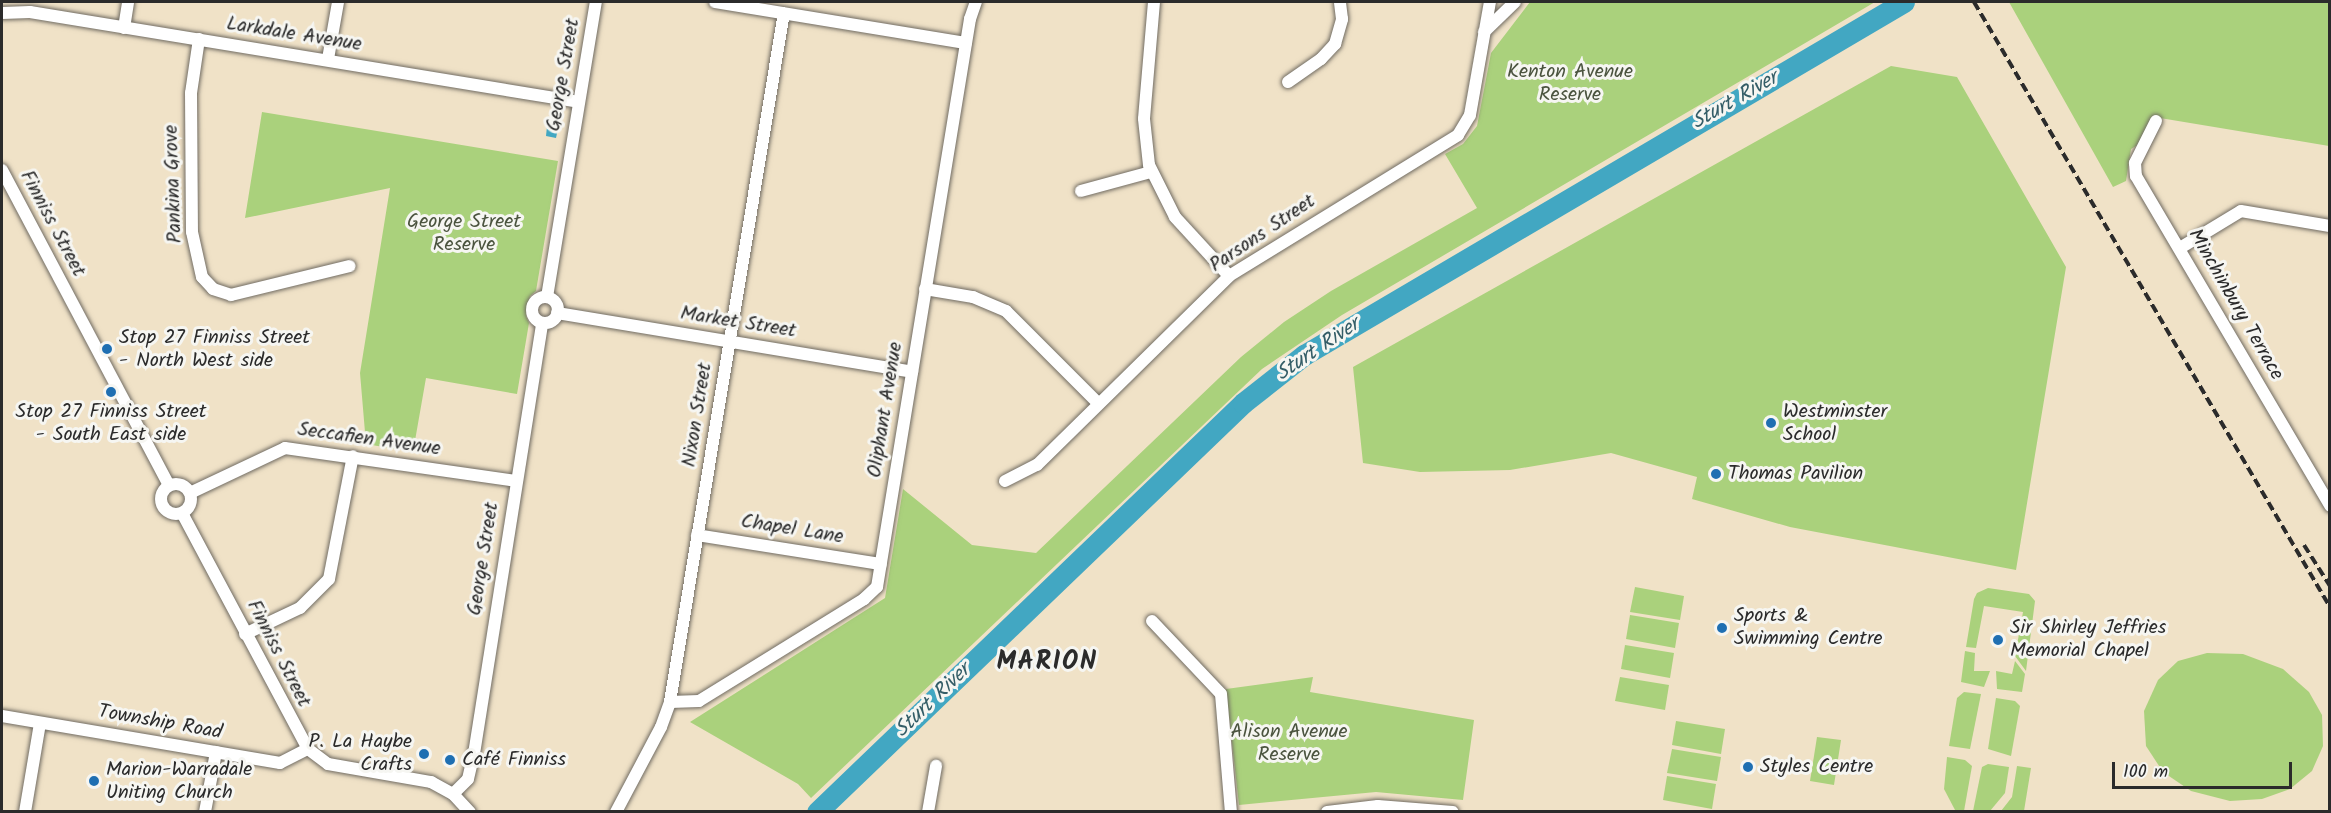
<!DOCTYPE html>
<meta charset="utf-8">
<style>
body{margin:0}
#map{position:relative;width:2331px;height:813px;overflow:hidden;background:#f0e2c7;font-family:Kalam,sans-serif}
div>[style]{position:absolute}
.green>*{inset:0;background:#aad17c}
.water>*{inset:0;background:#42a7c2}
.river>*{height:21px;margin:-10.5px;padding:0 10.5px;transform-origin:10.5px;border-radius:10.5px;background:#42a7c2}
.roads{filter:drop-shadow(0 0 2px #706b62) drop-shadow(0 0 2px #706b62)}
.minor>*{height:12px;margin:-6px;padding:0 6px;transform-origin:6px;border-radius:6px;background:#fff}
.minor>.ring{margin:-6px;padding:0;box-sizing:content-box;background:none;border:12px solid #fff;border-radius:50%}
.rail>*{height:4px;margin-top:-2px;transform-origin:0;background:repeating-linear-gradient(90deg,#2b2b2b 0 9px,transparent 0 13.5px)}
.dots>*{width:16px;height:16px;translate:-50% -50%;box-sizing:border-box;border:3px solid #f6f6f2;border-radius:50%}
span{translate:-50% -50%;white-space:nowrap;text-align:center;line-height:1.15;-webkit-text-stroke:6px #f6f6f2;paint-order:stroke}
.street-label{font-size:20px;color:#2b2b2b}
.park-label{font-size:20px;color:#4b543f}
.poi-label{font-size:20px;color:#2b2b2b}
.left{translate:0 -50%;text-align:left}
.right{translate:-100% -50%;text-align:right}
.water-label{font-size:21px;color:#345d67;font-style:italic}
.district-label{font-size:26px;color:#2b2b2b;font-weight:700;letter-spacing:1.5px}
.frame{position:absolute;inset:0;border:3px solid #2b2b2b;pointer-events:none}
.scale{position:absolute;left:2112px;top:762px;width:180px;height:27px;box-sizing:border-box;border:3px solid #2b2b2b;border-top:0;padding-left:8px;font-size:18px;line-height:21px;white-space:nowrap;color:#2b2b2b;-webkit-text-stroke:4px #f6f6f2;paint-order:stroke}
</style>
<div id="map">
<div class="green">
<i style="clip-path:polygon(1530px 2px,1875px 2px,1342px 315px,1262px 369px,811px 798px,798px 784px,690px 722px,885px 598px,903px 489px,972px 545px,1036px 553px,1241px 357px,1284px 322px,1331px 291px,1477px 208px,1445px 154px,1463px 144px,1477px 126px,1491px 53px)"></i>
<i style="clip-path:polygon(2009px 2px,2329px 2px,2329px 146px,2154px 117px,2146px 140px,2131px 149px,2126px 181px,2113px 187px)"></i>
<i style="clip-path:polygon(1891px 66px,1957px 77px,2066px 267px,2016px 570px,1790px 527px,1692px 499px,1697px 477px,1611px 453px,1510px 470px,1420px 472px,1363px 463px,1353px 367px)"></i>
<i style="clip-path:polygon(262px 112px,558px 161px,536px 291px,530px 296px,526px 316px,529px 323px,517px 394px,426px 378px,413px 452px,366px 444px,360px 373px,390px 188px,245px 218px)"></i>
<i style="clip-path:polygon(1635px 587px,1684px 596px,1680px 620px,1630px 612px)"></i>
<i style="clip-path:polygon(1988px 588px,2029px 594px,2035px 601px,2026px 671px,2015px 656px,2023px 612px,1984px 606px,1976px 648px,1966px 647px,1974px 599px,1977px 593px)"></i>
<i style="clip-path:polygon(1630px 615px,1679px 623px,1675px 648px,1626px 639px)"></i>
<i style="clip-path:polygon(1625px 645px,1674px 653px,1670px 678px,1621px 669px)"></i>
<i style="clip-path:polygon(1965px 651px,1975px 653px,1974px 671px,1990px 671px,1984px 687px,1961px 682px)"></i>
<i style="clip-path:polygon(2207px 653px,2243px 654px,2283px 669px,2309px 692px,2322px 715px,2323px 746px,2312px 771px,2290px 789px,2262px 799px,2230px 801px,2191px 791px,2163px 772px,2146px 746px,2144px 711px,2158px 680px,2178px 661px)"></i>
<i style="clip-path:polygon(2015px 661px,2025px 674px,2022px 692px,1997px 689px,1996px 671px,2012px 674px)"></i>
<i style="clip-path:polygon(1313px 677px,1310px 692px,1474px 720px,1463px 800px,1376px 792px,1239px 805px,1226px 689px)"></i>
<i style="clip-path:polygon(1620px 677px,1669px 685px,1665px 710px,1615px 701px)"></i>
<i style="clip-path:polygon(1964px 692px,1981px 694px,1970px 749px,1949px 746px,1957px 698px)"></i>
<i style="clip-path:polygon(1996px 698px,2015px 701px,2020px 706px,2011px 756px,1988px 749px)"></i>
<i style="clip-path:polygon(1676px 721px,1725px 729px,1721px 754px,1672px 745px)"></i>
<i style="clip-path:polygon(1817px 737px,1841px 740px,1834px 785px,1810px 781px)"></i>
<i style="clip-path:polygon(1672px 749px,1721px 757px,1717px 781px,1667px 773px)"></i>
<i style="clip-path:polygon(1947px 757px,1965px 760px,1972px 766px,1964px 811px,1955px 810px,1944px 789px)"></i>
<i style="clip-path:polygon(1988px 764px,2009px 767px,2005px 793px,1990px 811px,1973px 811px,1982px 767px)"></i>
<i style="clip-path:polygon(2017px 766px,2031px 768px,2024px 811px,2001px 811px,2012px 797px)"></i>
<i style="clip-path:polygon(1667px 776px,1716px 784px,1712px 809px,1663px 800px)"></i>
</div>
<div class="water">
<i style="clip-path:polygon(548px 117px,560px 119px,556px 138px,546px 136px)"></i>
</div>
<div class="river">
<i style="left:817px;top:812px;width:591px;rotate:-43.83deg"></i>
<i style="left:1243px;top:403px;width:78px;rotate:-38.2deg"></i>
<i style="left:1304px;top:355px;width:696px;rotate:-30.47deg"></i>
</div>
<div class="roads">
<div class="minor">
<i style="left:715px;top:2px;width:254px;rotate:9.3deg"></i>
<i style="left:1154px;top:2px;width:117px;rotate:94.9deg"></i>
<i style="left:1144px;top:119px;width:46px;rotate:83.8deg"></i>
<i style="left:1149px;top:165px;width:58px;rotate:63.4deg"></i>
<i style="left:1175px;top:217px;width:80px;rotate:47.5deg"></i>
<i style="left:2px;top:13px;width:28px;rotate:-2deg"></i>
<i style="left:30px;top:12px;width:556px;rotate:9.31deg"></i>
<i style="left:124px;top:28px;width:26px;rotate:-81deg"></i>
<i style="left:1484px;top:32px;width:43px;rotate:-44.1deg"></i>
<i style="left:199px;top:39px;width:55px;rotate:98.4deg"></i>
<i style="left:191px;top:93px;width:139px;rotate:89.6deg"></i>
<i style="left:192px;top:232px;width:46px;rotate:77.5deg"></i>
<i style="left:202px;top:277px;width:16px;rotate:47deg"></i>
<i style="left:213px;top:289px;width:19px;rotate:18deg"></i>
<i style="left:231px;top:295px;width:122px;rotate:-13.7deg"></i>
<i style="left:328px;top:59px;width:58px;rotate:-80deg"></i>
<i style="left:1288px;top:82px;width:40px;rotate:-34.9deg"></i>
<i style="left:1321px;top:59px;width:21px;rotate:-47deg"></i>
<i style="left:1335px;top:44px;width:26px;rotate:-74deg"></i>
<i style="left:1342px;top:19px;width:17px;rotate:-97deg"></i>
<i style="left:2156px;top:121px;width:47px;rotate:116.6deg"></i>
<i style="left:2135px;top:163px;width:13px;rotate:86deg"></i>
<i style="left:2136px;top:176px;width:383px;rotate:59.5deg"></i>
<i style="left:2px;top:170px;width:357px;rotate:62.1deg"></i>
<i style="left:1081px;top:191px;width:73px;rotate:-15.2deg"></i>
<i style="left:2180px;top:248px;width:71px;rotate:-31.2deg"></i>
<i style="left:2241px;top:211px;width:90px;rotate:9.6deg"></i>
<i style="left:925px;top:289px;width:49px;rotate:9.5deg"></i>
<i style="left:973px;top:297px;width:36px;rotate:23deg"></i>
<i style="left:1006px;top:311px;width:130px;rotate:45deg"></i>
<i style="left:547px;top:297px;width:299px;rotate:-80.6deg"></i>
<i class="ring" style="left:532px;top:297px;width:14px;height:14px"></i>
<i style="left:557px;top:313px;width:360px;rotate:9.4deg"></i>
<i style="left:1005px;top:481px;width:36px;rotate:-27deg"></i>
<i style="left:1037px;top:465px;width:269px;rotate:-44.5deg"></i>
<i style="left:1229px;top:276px;width:269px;rotate:-31.6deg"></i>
<i style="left:1458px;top:135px;width:23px;rotate:-59deg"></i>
<i style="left:1470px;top:115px;width:115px;rotate:-80deg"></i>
<i class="ring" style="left:161px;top:484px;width:18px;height:18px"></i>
<i style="left:190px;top:493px;width:105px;rotate:-25.3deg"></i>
<i style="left:285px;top:448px;width:233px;rotate:8.1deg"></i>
<i style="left:182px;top:513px;width:268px;rotate:61.9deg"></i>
<i style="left:308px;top:749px;width:25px;rotate:37deg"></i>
<i style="left:328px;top:764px;width:105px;rotate:9.9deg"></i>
<i style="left:431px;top:782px;width:25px;rotate:29deg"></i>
<i style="left:453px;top:794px;width:25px;rotate:47deg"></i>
<i style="left:697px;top:535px;width:186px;rotate:9deg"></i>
<i style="left:1152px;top:621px;width:100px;rotate:46.6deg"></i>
<i style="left:1221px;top:694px;width:118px;rotate:85.2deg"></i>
<i style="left:245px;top:634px;width:61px;rotate:-25.3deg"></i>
<i style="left:300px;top:608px;width:41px;rotate:-45deg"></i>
<i style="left:329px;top:579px;width:125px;rotate:-79deg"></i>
<i style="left:670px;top:702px;width:29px;rotate:-2deg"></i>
<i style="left:699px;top:701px;width:194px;rotate:-31.7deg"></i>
<i style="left:864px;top:599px;width:18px;rotate:-43deg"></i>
<i style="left:877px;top:587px;width:576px;rotate:-80.7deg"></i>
<i style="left:970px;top:19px;width:18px;rotate:-71deg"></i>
<i style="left:2px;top:716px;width:282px;rotate:9.6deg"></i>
<i style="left:280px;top:763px;width:31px;rotate:-27deg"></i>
<i style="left:453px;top:794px;width:21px;rotate:-45deg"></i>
<i style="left:468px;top:779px;width:26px;rotate:-77deg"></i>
<i style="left:474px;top:754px;width:436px;rotate:-81deg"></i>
<i style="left:25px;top:812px;width:90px;rotate:-80.4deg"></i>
<i style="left:205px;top:812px;width:61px;rotate:-79.6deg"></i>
<i style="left:616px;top:812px;width:96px;rotate:-62.1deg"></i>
<i style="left:661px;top:727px;width:27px;rotate:-70deg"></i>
<i style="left:670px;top:702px;width:698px;rotate:-80.61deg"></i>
<i style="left:928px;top:812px;width:47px;rotate:-80.1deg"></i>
<i style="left:1327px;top:812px;width:51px;rotate:-6.7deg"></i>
<i style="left:1378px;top:806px;width:75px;rotate:4.6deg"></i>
</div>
</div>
<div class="rail">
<i style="left:1974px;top:2px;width:702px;rotate:59.53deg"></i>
<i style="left:2304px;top:545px;width:49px;rotate:57.6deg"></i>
</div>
<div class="dots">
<i style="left:107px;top:349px;background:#1f6fb2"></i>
<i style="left:111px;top:392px;background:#1f6fb2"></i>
<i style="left:1771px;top:423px;background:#1f6fb2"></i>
<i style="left:1716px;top:474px;background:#1f6fb2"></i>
<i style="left:1722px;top:628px;background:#1f6fb2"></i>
<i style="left:1998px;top:640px;background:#1f6fb2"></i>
<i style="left:424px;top:754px;background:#1f6fb2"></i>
<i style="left:450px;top:760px;background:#1f6fb2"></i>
<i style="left:1748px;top:767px;background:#1f6fb2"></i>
<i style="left:94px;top:781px;background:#1f6fb2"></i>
</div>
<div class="street-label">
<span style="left:294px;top:35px;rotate:9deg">Larkdale Avenue</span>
<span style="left:564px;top:75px;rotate:-80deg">George Street</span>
<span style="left:174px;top:184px;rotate:-92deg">Pankina Grove</span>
<span style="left:52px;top:224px;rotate:62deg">Finniss Street</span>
<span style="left:1263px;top:234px;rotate:-34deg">Parsons Street</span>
<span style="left:2235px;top:305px;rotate:60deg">Minchinbury Terrace</span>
<span style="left:738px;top:323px;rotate:9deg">Market Street</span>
<span style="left:886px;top:410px;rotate:-81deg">Oliphant Avenue</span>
<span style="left:698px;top:415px;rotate:-81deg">Nixon Street</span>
<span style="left:369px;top:440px;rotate:8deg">Seccafien Avenue</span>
<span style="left:792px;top:530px;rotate:9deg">Chapel Lane</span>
<span style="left:484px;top:559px;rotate:-81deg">George Street</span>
<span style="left:278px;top:654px;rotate:63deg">Finniss Street</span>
<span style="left:160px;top:723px;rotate:10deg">Township Road</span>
</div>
<div class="park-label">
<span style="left:1570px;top:84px">Kenton Avenue<br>Reserve</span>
<span style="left:464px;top:234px">George Street<br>Reserve</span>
<span style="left:1289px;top:744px">Alison Avenue<br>Reserve</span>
</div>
<div class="poi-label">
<span class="left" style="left:119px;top:350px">Stop 27 Finniss Street<br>- North West side</span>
<span class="left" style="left:1783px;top:424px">Westminster<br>School</span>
<span style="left:111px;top:424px">Stop 27 Finniss Street<br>- South East side</span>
<span class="left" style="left:1728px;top:474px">Thomas Pavilion</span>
<span class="left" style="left:1734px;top:628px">Sports &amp;<br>Swimming Centre</span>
<span class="left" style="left:2010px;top:640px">Sir Shirley Jeffries<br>Memorial Chapel</span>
<span class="right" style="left:412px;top:754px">P. La Haybe<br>Crafts</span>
<span class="left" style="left:462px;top:760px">Café Finniss</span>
<span class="left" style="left:1760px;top:767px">Styles Centre</span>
<span class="left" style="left:106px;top:782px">Marion-Warradale<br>Uniting Church</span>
</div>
<div class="water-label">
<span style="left:1735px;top:101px;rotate:-30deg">Sturt River</span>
<span style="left:1318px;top:350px;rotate:-34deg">Sturt River</span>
<span style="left:933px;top:701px;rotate:-44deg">Sturt River</span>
</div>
<div class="district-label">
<span style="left:1047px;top:663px">MARION</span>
</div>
<div class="frame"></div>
<div class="scale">100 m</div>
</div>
